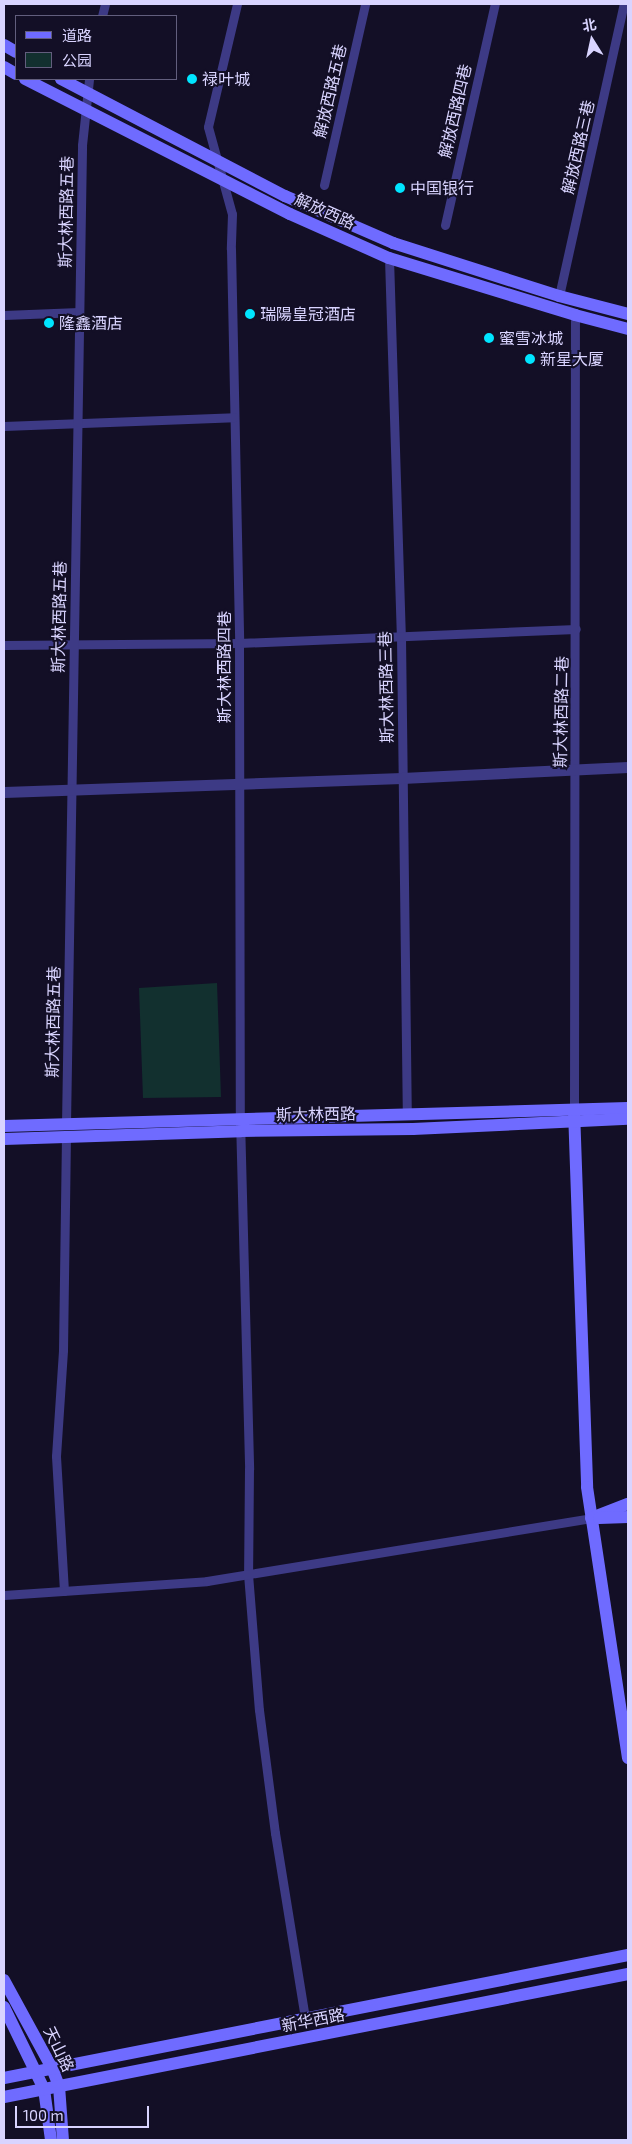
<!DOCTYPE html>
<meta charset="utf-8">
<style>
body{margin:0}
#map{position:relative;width:632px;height:2144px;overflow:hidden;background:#130f26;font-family:"Exo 2","Noto Sans SC",sans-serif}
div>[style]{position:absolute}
.green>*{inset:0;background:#12302f}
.minor>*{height:9px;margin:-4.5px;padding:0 4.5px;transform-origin:4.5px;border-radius:4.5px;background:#3d3a85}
.tertiary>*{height:11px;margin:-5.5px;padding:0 5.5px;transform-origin:5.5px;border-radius:5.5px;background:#3d3a85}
.secondary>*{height:12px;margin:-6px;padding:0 6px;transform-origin:6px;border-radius:6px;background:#6f6bff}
.dots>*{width:14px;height:14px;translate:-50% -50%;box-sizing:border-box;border:2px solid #130f26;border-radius:50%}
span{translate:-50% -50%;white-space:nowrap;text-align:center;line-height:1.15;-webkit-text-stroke:4px #130f26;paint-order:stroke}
.poi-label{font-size:16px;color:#d9d4ff}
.left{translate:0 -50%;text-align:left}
.street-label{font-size:16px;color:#d9d4ff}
.frame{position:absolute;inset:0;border:5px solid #d9d4ff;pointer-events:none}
.legend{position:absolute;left:15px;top:15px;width:162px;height:65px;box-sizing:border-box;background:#130f26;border:1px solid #625e7d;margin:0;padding:6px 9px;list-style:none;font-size:15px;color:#d9d4ff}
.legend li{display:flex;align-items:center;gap:10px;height:25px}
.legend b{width:25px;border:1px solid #625e7d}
.north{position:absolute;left:567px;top:15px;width:50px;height:50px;-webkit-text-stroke:4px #130f26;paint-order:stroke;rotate:350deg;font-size:14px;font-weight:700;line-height:20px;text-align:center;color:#d9d4ff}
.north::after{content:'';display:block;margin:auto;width:18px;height:22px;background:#d9d4ff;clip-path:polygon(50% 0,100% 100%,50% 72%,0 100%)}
.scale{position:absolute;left:15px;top:2106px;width:134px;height:22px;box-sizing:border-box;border:2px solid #d9d4ff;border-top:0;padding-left:6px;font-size:15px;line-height:18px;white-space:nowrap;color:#d9d4ff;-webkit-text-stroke:4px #130f26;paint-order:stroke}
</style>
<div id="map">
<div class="green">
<i style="clip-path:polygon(217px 983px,221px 1097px,143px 1098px,139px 988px)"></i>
</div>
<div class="minor">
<i style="left:237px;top:4px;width:126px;rotate:103.3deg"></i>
<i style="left:208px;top:127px;width:90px;rotate:74.6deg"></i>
<i style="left:232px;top:214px;width:35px;rotate:92deg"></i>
<i style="left:231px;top:249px;width:394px;rotate:88.8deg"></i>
<i style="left:239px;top:643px;width:476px;rotate:89.9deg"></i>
<i style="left:240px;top:1119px;width:350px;rotate:88.5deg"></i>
<i style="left:249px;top:1469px;width:105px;rotate:90.5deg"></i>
<i style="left:248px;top:1574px;width:136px;rotate:85.4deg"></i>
<i style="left:259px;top:1710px;width:124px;rotate:82.6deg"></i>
<i style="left:275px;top:1833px;width:187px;rotate:80.8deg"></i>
<i style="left:102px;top:16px;width:12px;rotate:-76deg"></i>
<i style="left:324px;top:185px;width:186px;rotate:-77.2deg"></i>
<i style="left:445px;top:225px;width:227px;rotate:-77.3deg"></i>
<i style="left:389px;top:258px;width:379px;rotate:88.2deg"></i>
<i style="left:401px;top:637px;width:478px;rotate:89.3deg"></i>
<i style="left:559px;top:296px;width:299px;rotate:-77.5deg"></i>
<i style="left:4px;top:315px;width:75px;rotate:-2.3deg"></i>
<i style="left:4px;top:426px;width:230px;rotate:-2.2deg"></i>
<i style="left:4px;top:645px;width:235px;rotate:-0.5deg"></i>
<i style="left:239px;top:643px;width:337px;rotate:-2.4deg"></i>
<i style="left:574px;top:1110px;width:795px;rotate:-89.93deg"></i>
<i style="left:66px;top:1124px;width:979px;rotate:-89.06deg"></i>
<i style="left:82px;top:145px;width:66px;rotate:-83.9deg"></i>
<i style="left:64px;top:1591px;width:135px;rotate:-93.4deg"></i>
<i style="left:56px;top:1456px;width:106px;rotate:-86.2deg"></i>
<i style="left:63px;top:1350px;width:214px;rotate:-89.2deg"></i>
<i style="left:4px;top:1595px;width:203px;rotate:-3.9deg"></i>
<i style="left:207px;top:1581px;width:389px;rotate:-9.3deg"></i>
</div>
<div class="tertiary">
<i style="left:4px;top:792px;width:398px;rotate:-2deg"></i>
<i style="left:402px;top:778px;width:226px;rotate:-2.8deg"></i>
</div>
<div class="secondary">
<i style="left:4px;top:45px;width:14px;rotate:30deg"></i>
<i style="left:4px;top:67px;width:14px;rotate:30deg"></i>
<i style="left:25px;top:79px;width:297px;rotate:27deg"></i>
<i style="left:290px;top:214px;width:108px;rotate:24deg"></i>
<i style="left:389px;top:258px;width:195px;rotate:17deg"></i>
<i style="left:575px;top:315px;width:55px;rotate:14.8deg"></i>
<i style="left:61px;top:79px;width:253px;rotate:27.6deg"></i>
<i style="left:285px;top:196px;width:118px;rotate:23.5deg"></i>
<i style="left:393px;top:243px;width:174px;rotate:17.7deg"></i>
<i style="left:559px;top:296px;width:71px;rotate:14.6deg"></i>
<i style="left:574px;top:1110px;width:377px;rotate:88deg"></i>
<i style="left:587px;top:1487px;width:274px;rotate:81.4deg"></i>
<i style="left:4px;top:1126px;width:624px;rotate:-1.65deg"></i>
<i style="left:4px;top:1139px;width:237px;rotate:-1.9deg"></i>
<i style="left:241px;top:1131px;width:172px;rotate:-0.7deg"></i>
<i style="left:413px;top:1129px;width:215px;rotate:-2.7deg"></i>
<i style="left:591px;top:1518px;width:40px;rotate:-21deg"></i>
<i style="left:599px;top:1518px;width:29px;rotate:-2deg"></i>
<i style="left:4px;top:1980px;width:100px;rotate:61.4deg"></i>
<i style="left:52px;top:2068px;width:19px;rotate:69deg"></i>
<i style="left:59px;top:2086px;width:54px;rotate:85.8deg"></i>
<i style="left:4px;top:2007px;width:91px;rotate:64deg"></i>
<i style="left:44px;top:2089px;width:51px;rotate:82.2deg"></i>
<i style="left:4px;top:2078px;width:636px;rotate:-11.15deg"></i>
<i style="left:4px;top:2097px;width:636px;rotate:-11.15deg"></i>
</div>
<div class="dots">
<i style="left:192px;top:79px;background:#00e5ff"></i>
<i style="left:400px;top:188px;background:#00e5ff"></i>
<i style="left:250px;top:314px;background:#00e5ff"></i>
<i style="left:49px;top:323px;background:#00e5ff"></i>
<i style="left:489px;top:338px;background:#00e5ff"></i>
<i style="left:530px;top:359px;background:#00e5ff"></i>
</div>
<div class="poi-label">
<span class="left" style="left:202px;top:79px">禄叶城</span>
<span class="left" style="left:410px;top:188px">中国银行</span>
<span class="left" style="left:260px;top:314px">瑞陽皇冠酒店</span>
<span class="left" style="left:59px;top:323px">隆鑫酒店</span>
<span class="left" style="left:499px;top:338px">蜜雪冰城</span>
<span class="left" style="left:540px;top:359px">新星大厦</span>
</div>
<div class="street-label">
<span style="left:330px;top:91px;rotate:-77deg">解放西路五巷</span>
<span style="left:455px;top:111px;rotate:-77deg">解放西路四巷</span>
<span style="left:578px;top:147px;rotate:-77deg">解放西路三巷</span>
<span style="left:325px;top:211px;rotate:24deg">解放西路</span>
<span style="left:66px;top:212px;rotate:-89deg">斯大林西路五巷</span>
<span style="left:59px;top:617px;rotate:-89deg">斯大林西路五巷</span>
<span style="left:224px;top:667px;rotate:-90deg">斯大林西路四巷</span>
<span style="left:386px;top:687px;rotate:-91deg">斯大林西路三巷</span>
<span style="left:561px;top:712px;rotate:-89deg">斯大林西路二巷</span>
<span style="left:53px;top:1022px;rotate:-89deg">斯大林西路五巷</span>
<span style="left:316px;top:1114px;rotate:-1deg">斯大林西路</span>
<span style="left:313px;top:2020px;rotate:-11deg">新华西路</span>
<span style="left:59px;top:2049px;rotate:64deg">天山路</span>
</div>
<div class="frame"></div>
<ul class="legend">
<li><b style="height:6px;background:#6f6bff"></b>道路</li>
<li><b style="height:14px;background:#12302f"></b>公园</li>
</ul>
<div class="north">北</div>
<div class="scale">100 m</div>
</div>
